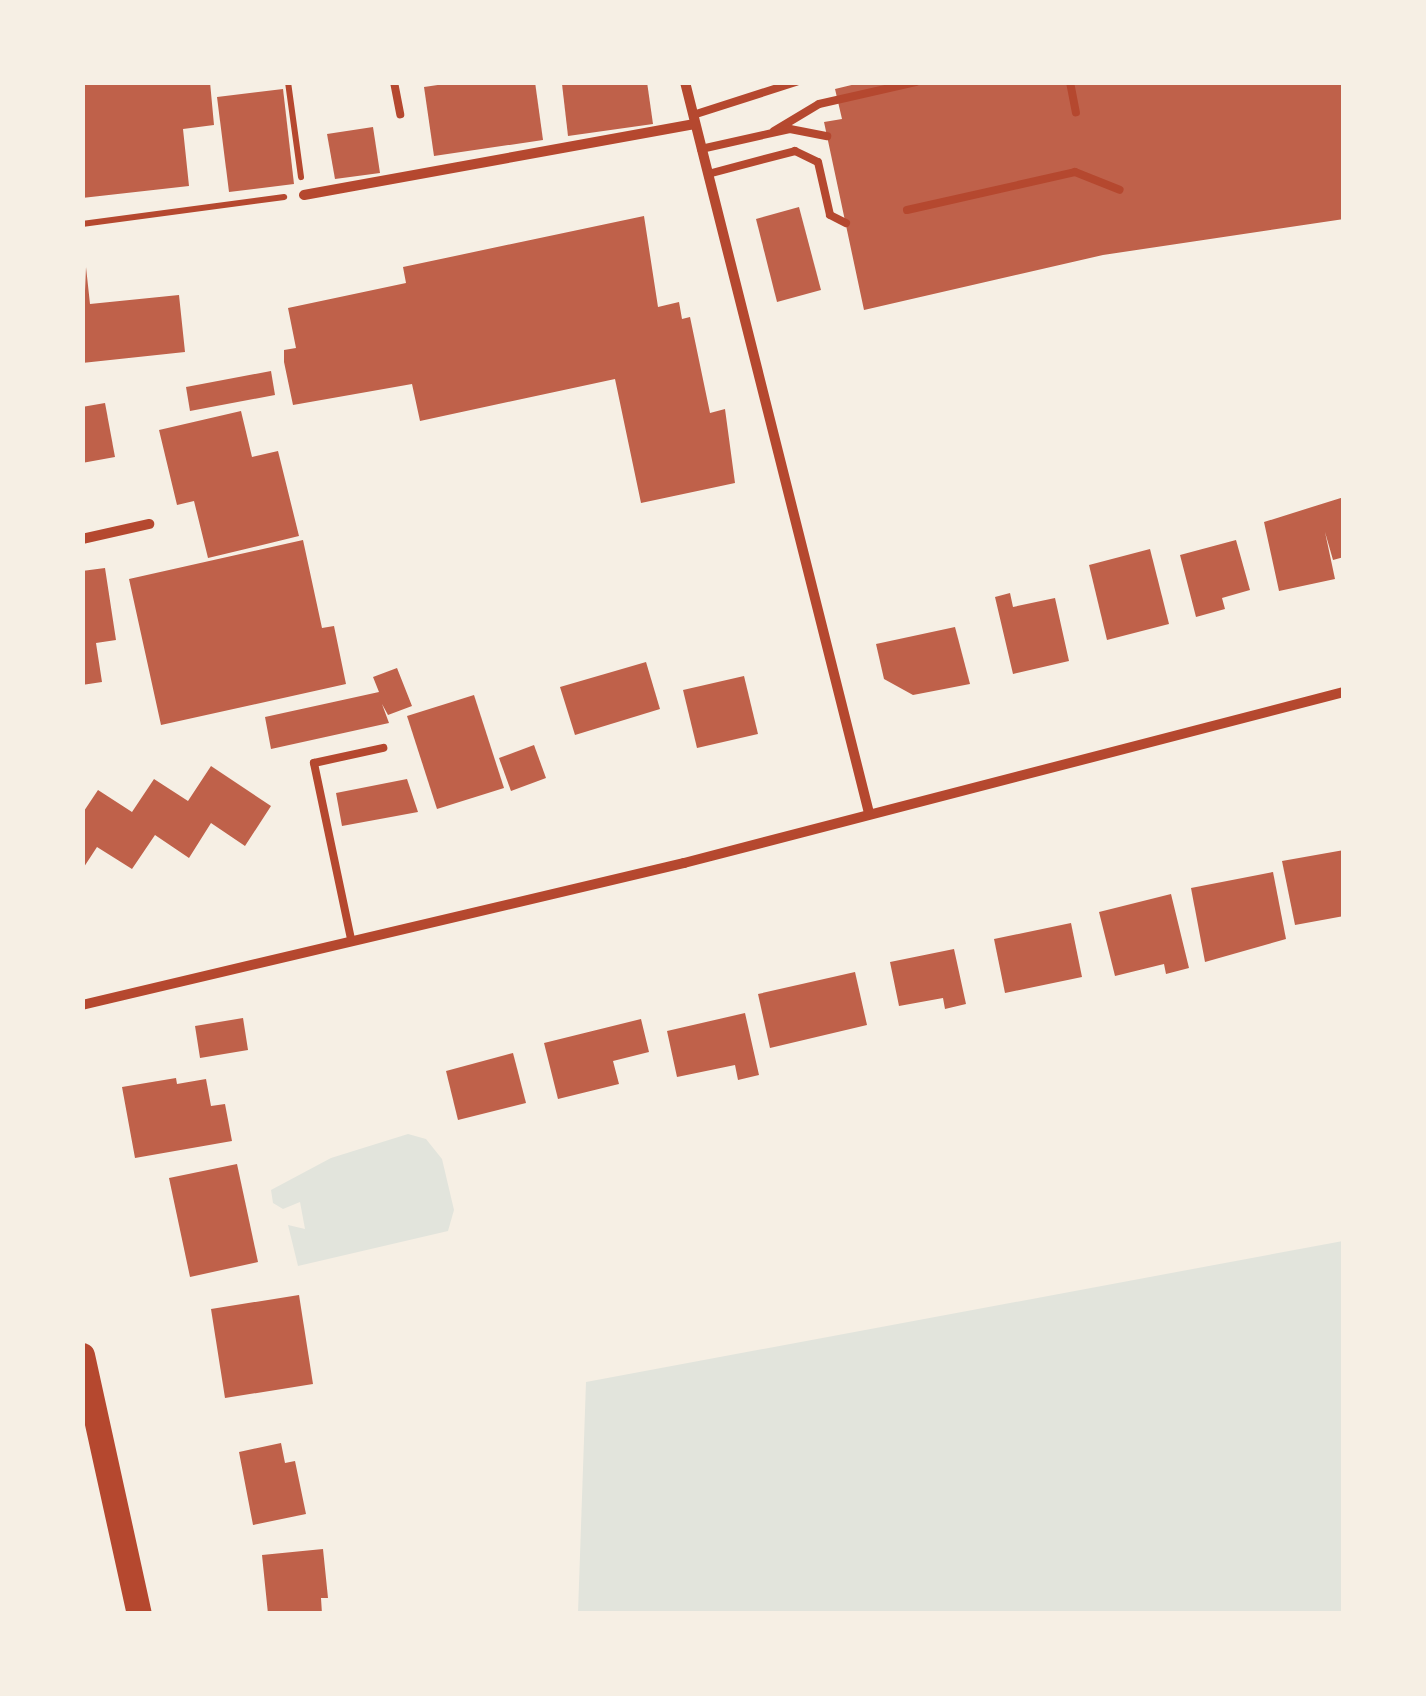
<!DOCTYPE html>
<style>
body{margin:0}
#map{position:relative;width:1426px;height:1696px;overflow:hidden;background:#f6efe4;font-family:"PT Sans",sans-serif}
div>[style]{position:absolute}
.green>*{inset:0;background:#e2e4dc}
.building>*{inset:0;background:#bf614a}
.path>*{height:6px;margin:-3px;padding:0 3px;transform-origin:3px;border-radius:3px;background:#b5482f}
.service>*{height:8px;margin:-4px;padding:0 4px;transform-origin:4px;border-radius:4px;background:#b5482f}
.minor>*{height:10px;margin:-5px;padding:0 5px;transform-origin:5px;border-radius:5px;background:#b5482f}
.primary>*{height:25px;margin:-12.5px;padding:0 12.5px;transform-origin:12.5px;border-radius:12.5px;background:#b5482f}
span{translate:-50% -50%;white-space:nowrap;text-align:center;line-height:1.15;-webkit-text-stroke:10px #f6efe4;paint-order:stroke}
.frame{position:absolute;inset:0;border:85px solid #f6efe4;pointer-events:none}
</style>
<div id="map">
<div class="green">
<i style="clip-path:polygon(408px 1134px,426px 1139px,442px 1159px,454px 1210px,448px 1231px,298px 1266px,288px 1225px,305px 1229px,300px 1202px,283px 1209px,273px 1203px,271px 1190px,331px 1158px)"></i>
<i style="clip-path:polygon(1343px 1241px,1343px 1613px,578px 1613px,586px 1382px)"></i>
</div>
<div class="building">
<i style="clip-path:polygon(82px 82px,210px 82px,214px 125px,183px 129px,189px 186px,82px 198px)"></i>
<i style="clip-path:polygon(458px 82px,535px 82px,543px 140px,434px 156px,424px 87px)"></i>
<i style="clip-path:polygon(647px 82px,653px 124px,568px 136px,562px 84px)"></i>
<i style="clip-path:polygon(864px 82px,1344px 82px,1344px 219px,1103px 255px,864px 310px,824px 122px,842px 119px,835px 89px)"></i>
<i style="clip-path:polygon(283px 89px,294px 184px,229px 192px,217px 97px)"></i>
<i style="clip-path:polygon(373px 127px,380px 173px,335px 179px,327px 134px)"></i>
<i style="clip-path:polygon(799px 207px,821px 290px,777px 302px,756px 219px)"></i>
<i style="clip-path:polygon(644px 216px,658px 307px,679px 302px,682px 319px,690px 317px,710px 413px,725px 409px,735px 483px,641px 503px,615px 379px,420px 421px,412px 384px,293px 405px,284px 362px,284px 350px,296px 348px,288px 308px,406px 283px,403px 267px)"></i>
<i style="clip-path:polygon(86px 267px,90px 304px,179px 295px,185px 352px,82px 363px)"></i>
<i style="clip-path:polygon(271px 371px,275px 395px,190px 411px,186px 387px)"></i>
<i style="clip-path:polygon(105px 403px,115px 457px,82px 463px,82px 407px)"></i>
<i style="clip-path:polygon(241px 411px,252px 457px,278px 451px,299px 536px,208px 558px,194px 501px,177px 505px,159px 430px)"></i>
<i style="clip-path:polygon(1344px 497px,1344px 557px,1333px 560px,1325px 532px,1335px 579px,1279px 591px,1264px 522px)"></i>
<i style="clip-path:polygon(303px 540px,322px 628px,334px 626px,346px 684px,161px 725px,129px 579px)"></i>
<i style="clip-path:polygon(1236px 540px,1250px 590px,1222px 598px,1225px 609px,1196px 617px,1180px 555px)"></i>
<i style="clip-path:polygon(1150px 549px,1169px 624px,1107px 640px,1089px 565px)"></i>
<i style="clip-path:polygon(105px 568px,116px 640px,96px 643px,102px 682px,82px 685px,82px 571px)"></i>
<i style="clip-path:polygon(1010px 593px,1013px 607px,1055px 598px,1069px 661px,1013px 674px,995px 597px)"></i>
<i style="clip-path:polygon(955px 627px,970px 684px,913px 695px,884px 679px,876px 644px)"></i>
<i style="clip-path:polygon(646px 662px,660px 709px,575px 735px,560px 687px)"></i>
<i style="clip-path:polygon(397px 668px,412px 706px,388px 715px,382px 704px,389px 723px,271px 749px,265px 717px,379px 692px,373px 677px)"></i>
<i style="clip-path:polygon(744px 676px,758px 734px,697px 748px,683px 690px)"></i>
<i style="clip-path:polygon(474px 695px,504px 788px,437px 809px,407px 716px)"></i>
<i style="clip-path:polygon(534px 745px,546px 778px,511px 791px,499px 758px)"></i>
<i style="clip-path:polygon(211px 766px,271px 806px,245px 846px,211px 823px,189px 858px,155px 835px,132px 869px,97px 847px,82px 870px,82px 814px,98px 790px,132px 812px,154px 779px,188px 801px)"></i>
<i style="clip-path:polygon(407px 779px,418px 812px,342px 826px,336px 793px)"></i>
<i style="clip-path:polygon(1344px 850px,1344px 916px,1295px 925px,1282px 861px)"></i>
<i style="clip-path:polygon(1273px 872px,1286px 939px,1205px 962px,1191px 888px)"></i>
<i style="clip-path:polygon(1171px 894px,1189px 968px,1166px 974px,1164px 964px,1115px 976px,1099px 912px)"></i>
<i style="clip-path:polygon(1071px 923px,1082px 977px,1005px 993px,994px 939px)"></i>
<i style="clip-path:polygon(954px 949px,966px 1004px,945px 1009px,943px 998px,899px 1006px,890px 962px)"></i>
<i style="clip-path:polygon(855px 972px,867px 1025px,770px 1048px,758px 994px)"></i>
<i style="clip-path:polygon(745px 1013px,759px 1075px,738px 1080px,735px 1065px,677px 1077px,667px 1031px)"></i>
<i style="clip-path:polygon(243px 1018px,248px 1050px,200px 1058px,195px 1026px)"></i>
<i style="clip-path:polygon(641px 1019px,649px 1052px,613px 1061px,619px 1084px,558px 1099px,544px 1043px)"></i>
<i style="clip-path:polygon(513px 1053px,526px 1103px,458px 1120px,446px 1071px)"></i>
<i style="clip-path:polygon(176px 1078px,177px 1084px,206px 1079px,211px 1106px,225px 1104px,232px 1141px,135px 1158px,122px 1087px)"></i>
<i style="clip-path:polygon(237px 1164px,258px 1262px,190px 1277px,169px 1178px)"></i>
<i style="clip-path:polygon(299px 1295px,313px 1384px,225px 1398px,211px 1309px)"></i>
<i style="clip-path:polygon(281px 1443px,285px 1463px,295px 1461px,306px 1514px,253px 1525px,239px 1452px)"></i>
<i style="clip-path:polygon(323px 1549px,328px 1598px,321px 1598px,322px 1614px,268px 1614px,262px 1555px)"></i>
</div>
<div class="path">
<i style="left:288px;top:82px;width:96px;rotate:82.2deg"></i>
<i style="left:82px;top:224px;width:204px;rotate:-7.6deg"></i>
</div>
<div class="service">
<i style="left:394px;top:82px;width:33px;rotate:79deg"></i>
<i style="left:1070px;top:82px;width:31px;rotate:79deg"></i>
<i style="left:693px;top:115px;width:108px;rotate:-17.8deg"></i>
<i style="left:774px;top:131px;width:52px;rotate:-31deg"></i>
<i style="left:819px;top:104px;width:99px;rotate:-12.8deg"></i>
<i style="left:701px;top:149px;width:91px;rotate:-12.7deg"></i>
<i style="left:790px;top:129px;width:38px;rotate:11deg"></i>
<i style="left:708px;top:174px;width:90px;rotate:-14.8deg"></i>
<i style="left:795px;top:151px;width:25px;rotate:26deg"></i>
<i style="left:818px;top:162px;width:54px;rotate:77.2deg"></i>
<i style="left:830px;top:215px;width:18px;rotate:27deg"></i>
<i style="left:907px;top:210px;width:172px;rotate:-12.7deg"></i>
<i style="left:1075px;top:172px;width:48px;rotate:21.8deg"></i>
<i style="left:351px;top:939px;width:180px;rotate:-101.9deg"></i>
<i style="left:314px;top:763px;width:71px;rotate:-12.3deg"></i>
</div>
<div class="minor">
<i style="left:685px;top:82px;width:754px;rotate:75.87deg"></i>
<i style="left:304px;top:195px;width:397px;rotate:-10.3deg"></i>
<i style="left:82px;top:539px;width:69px;rotate:-12.6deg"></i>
<i style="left:82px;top:1005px;width:619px;rotate:-13.27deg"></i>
<i style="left:684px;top:863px;width:682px;rotate:-14.53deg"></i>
</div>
<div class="primary">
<i style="left:82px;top:1355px;width:265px;rotate:77.6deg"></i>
</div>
<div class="frame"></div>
</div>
